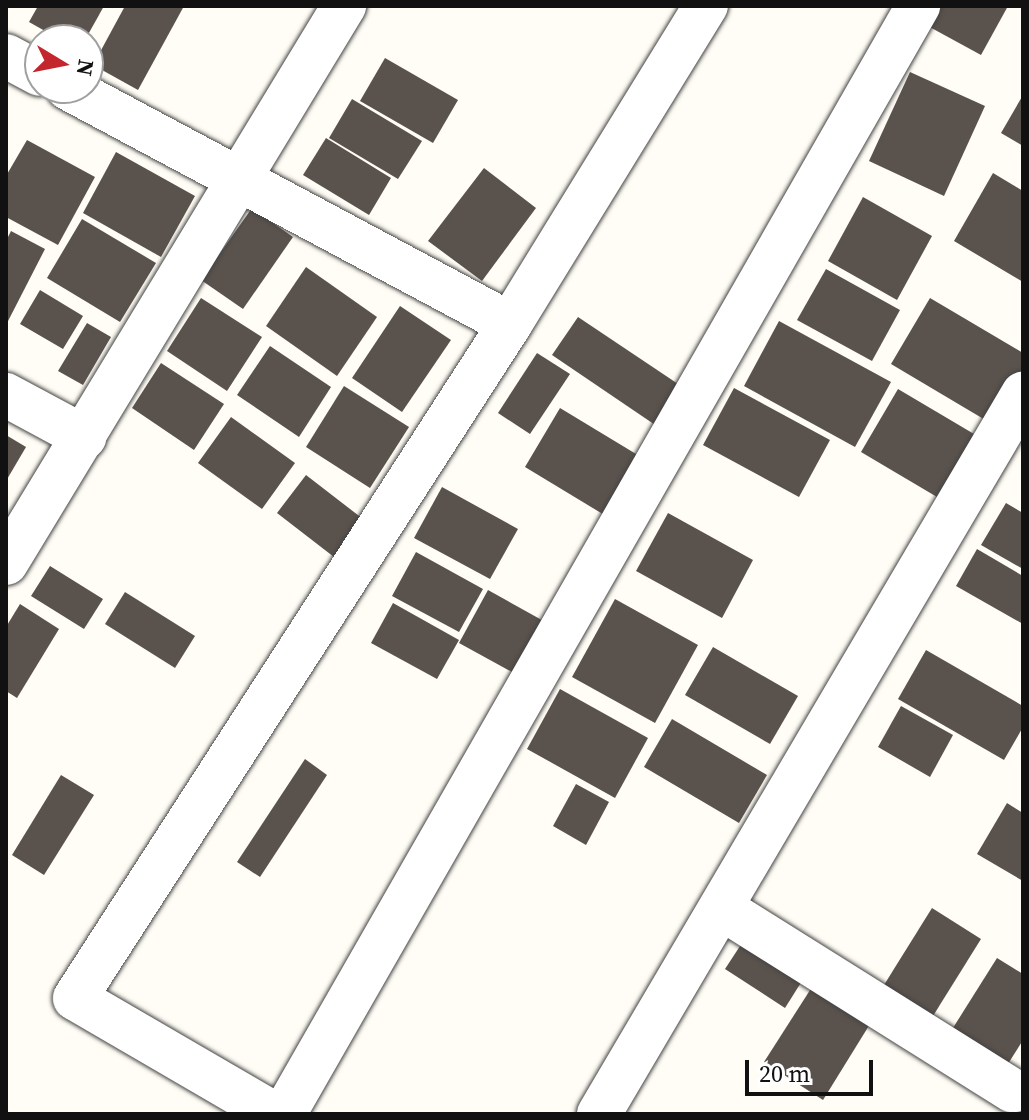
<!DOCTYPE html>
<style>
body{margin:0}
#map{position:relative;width:1029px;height:1120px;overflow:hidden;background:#fffdf5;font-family:"Source Serif 4",serif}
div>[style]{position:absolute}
.building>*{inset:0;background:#5a524d}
.roads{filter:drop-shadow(0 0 2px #444) drop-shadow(0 0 2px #444)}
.minor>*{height:44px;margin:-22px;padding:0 22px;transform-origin:22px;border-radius:22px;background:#fff}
span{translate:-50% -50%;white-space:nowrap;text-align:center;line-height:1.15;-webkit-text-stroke:8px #fff;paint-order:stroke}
.frame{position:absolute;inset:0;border:8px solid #111;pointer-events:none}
.north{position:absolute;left:24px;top:24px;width:80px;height:80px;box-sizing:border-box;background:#fff;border:2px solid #a0a0a0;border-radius:50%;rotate:100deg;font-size:22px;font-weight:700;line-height:32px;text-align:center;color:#111}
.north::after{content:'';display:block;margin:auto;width:28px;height:36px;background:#c4262e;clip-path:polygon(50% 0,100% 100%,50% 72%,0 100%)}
.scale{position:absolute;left:745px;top:1060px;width:128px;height:36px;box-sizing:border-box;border:4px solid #111;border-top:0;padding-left:10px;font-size:24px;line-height:28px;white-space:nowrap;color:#111;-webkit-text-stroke:6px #fff;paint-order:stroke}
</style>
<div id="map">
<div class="building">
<i style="clip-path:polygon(38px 6px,104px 6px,85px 40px,61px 40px,29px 22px)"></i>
<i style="clip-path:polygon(125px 6px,184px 6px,138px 90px,93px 65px)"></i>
<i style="clip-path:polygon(937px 6px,1008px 6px,981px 55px,926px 25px)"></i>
<i style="clip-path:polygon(385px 58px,458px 100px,433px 143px,360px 101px)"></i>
<i style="clip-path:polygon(910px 72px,985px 106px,944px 196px,869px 161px)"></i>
<i style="clip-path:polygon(1023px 95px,1023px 146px,1001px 133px)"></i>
<i style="clip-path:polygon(352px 99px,422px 141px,398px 179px,329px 138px)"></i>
<i style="clip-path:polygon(326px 138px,391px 178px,369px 215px,303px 175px)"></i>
<i style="clip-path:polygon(27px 140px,95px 177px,58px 245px,6px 217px,6px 176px)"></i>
<i style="clip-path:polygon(116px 152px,195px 196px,161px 257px,83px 213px)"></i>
<i style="clip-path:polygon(484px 168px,536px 208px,482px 281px,428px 241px)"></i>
<i style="clip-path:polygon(993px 173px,1023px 191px,1023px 282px,954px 241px)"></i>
<i style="clip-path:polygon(863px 197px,932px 236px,897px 300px,828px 261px)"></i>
<i style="clip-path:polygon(252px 208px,293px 237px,243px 309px,201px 280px)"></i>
<i style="clip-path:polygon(82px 219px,156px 263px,120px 322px,47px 278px)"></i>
<i style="clip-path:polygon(11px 231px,45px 249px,6px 325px,6px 241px)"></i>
<i style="clip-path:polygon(306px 267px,377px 317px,337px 376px,266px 326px)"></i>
<i style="clip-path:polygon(826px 269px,900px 310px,872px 361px,797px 320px)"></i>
<i style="clip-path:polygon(40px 290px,83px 316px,63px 349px,20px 324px)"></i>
<i style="clip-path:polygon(201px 298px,262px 337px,227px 391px,167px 351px)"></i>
<i style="clip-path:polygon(930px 298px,1023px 353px,1023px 372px,992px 424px,891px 364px)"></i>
<i style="clip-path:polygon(400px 306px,451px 340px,402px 412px,352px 378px)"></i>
<i style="clip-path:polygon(578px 317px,693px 394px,667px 433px,552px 355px)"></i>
<i style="clip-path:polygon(779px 321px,891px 382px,855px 447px,744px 386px)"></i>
<i style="clip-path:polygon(87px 323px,111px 337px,83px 385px,58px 371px)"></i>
<i style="clip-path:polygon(270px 346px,331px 387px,299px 437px,237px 395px)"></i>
<i style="clip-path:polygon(537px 353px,570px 374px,530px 434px,498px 413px)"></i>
<i style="clip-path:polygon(161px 363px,224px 404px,194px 450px,132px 408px)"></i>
<i style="clip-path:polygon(344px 386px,409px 427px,370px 488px,306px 447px)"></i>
<i style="clip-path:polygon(734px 388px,830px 440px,799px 497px,703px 445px)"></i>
<i style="clip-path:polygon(898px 389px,974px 434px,937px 497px,861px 452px)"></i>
<i style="clip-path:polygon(560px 408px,641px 457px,606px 516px,525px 467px)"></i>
<i style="clip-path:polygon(231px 417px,295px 463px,262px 509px,198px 463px)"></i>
<i style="clip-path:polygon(6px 435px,26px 447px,6px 481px)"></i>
<i style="clip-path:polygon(306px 475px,363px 519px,334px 557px,277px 513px)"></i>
<i style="clip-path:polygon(442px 487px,518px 529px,490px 579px,414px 538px)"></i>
<i style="clip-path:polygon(1006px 503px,1023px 513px,1023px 569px,981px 545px)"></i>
<i style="clip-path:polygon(668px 513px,753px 560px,722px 618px,636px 571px)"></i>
<i style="clip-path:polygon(977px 549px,1023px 576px,1023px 624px,956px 586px)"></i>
<i style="clip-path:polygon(416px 552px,483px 589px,459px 632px,392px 596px)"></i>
<i style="clip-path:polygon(50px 566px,103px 599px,84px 629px,31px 596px)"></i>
<i style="clip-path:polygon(488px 590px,549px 624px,521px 677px,459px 643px)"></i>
<i style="clip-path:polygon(125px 592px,195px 636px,175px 668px,105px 624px)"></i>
<i style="clip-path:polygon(615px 599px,698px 645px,655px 723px,572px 677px)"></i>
<i style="clip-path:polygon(393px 603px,459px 640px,437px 679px,371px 643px)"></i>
<i style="clip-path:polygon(20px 604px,59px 629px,17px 698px,6px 691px,6px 627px)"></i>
<i style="clip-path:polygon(713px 647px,798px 696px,770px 744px,685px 695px)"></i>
<i style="clip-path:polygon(926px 650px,1023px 706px,1023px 727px,1004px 760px,898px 699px)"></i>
<i style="clip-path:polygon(560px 689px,648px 738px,615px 798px,527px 749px)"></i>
<i style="clip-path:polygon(901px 706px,953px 735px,930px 777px,878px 747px)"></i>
<i style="clip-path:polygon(672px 719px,767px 775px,739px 823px,644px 767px)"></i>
<i style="clip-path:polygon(305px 759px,327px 775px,260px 877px,237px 862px)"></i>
<i style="clip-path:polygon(61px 775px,94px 795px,44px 875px,12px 855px)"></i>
<i style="clip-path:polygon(576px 784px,609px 802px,586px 845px,553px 826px)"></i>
<i style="clip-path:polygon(1007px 803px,1023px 813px,1023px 881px,977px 854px)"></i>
<i style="clip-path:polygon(932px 908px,981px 939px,928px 1024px,879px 993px)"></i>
<i style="clip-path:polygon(742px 943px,802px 981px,785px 1008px,725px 969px)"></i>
<i style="clip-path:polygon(997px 958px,1023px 974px,1023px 1040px,1001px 1075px,946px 1039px)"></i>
<i style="clip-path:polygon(812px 987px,870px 1024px,823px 1100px,764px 1062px)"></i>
</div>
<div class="roads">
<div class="minor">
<i style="left:6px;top:56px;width:38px;rotate:28deg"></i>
<i style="left:68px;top:88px;width:501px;rotate:28.1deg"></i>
<i style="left:6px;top:395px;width:89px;rotate:28.3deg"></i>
<i style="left:6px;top:563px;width:652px;rotate:-58.75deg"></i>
<i style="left:723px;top:909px;width:342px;rotate:32.1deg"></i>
<i style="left:274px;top:1114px;width:230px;rotate:-149.8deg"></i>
<i style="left:75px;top:998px;width:802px;rotate:-57.16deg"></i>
<i style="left:510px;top:324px;width:374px;rotate:-58.4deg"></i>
<i style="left:284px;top:1114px;width:1277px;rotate:-60.22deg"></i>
<i style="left:599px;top:1114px;width:836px;rotate:-59.51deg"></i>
</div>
</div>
<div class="frame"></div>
<div class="north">N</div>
<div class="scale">20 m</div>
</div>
